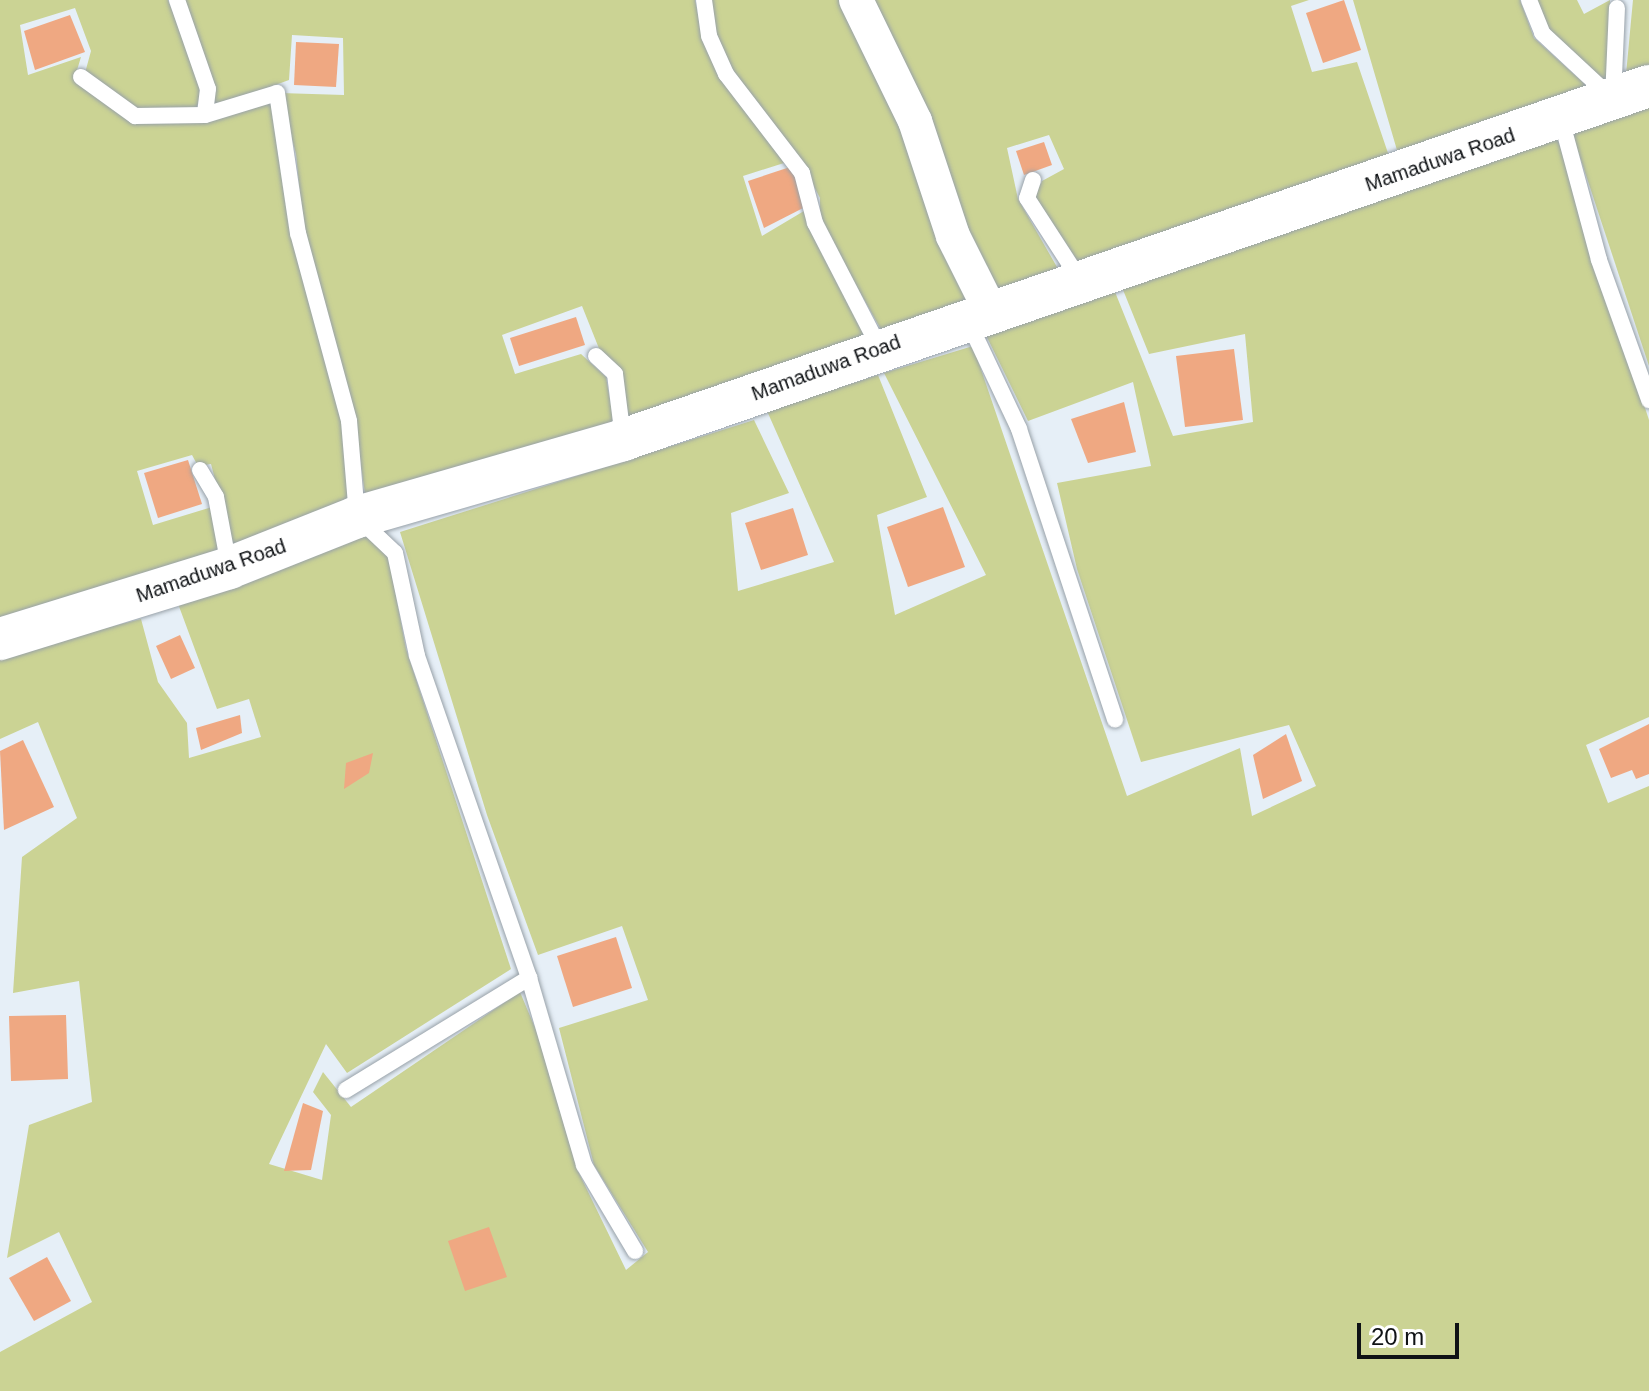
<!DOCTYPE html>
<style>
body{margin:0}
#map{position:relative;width:1649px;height:1391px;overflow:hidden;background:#e6eff7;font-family:Helvetica,sans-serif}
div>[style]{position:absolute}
.green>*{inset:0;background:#cbd394}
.building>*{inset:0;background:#efa882}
.roads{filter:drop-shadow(0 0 2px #98a1a8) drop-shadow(0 0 2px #98a1a8)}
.service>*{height:16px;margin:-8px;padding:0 8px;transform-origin:8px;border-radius:8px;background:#fff}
.minor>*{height:34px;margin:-17px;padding:0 17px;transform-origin:17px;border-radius:17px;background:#fff}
.tertiary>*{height:42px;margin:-21px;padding:0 21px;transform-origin:21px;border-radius:21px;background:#fff}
span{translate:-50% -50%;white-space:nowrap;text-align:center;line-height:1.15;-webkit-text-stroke:6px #fff;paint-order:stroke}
.street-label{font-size:20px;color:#0f1215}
.scale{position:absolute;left:1357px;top:1323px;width:102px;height:36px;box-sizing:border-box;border:4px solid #0f1215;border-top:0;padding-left:10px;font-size:24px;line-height:28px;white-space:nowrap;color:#0f1215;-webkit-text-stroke:6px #fff;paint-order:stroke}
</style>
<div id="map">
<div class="green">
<i style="clip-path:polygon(0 0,168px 0,203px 89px,196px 109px,139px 110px,85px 73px,91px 51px,75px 8px,20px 25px,28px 75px,81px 57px,74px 80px,133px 124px,207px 121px,273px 102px,342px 423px,355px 517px,237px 563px,211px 464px,198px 466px,192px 455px,137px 471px,153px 525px,212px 507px,226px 570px,0 637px)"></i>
<i style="clip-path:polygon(181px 0,695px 0,703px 39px,784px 163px,743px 176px,762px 236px,804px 211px,875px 350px,632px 437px,620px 368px,600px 351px,582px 306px,502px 335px,515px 374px,581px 354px,606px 377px,617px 441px,368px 514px,354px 418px,303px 224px,296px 154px,280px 93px,344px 95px,343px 38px,292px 35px,289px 80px,212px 108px)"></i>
<i style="clip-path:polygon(709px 0,847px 0,976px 307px,888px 342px,820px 221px,820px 198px,805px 169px,731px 71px,715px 32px)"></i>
<i style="clip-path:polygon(869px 0,1309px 0,1291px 6px,1312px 72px,1357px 62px,1389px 156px,1084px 271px,1035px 196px,1042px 181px,1064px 169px,1049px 135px,1007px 148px,1018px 199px,1065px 281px,997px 302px)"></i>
<i style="clip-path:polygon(1353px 0,1520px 0,1534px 38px,1600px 98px,1399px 157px)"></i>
<i style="clip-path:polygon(1537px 0,1577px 0,1584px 14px,1610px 0,1607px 84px,1549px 31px)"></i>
<i style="clip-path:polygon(1633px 0,1649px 0,1649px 74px,1625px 85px)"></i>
<i style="clip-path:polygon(1649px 102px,1649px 366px,1571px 130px)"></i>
<i style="clip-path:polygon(1555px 131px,1649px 420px,1649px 717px,1586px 745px,1608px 803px,1649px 786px,1649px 1391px,0 1391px,0 1352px,92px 1302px,59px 1232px,7px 1258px,29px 1125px,92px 1102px,79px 981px,13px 993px,22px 857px,77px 818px,38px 722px,0 739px,0 655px,141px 619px,158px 682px,187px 723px,189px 758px,261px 737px,249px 699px,217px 709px,177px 601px,361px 527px,389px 559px,406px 649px,511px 969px,347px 1073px,326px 1044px,269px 1164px,322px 1180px,331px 1115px,313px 1092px,323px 1072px,351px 1107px,520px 992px,549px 1061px,577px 1169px,626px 1270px,648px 1252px,594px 1165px,559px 1028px,648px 1000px,622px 926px,538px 955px,487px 815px,400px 532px,754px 420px,789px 493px,731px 513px,738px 591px,834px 562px,767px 411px,878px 375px,927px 497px,877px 515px,895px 615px,986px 575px,884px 373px,973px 346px,1127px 796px,1240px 748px,1252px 816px,1316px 786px,1289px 725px,1141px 762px,1077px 569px,1057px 483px,1151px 466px,1133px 382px,1028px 421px,979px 321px,1111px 282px,1173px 436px,1253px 422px,1245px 334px,1149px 354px,1119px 280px)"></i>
</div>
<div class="building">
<i style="clip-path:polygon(1344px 0,1361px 50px,1323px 63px,1306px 13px)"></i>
<i style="clip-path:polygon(70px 15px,85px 52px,35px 70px,24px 31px)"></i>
<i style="clip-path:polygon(296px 42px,339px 44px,336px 87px,294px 85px)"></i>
<i style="clip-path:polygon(1044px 142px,1052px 165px,1024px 175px,1016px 151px)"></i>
<i style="clip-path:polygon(790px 167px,809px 205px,764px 228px,748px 181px)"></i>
<i style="clip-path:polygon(576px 317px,585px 345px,519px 366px,510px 338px)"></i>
<i style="clip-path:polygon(1234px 349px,1243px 420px,1185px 427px,1176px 356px)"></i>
<i style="clip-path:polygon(1124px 402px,1136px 452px,1088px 463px,1071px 419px)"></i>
<i style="clip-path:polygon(188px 460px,202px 504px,158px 518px,144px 473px)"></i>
<i style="clip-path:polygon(943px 507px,965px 567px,908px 587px,887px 527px)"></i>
<i style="clip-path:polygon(793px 508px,808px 555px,761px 570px,745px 523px)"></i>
<i style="clip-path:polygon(180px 635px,195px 668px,171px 679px,156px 646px)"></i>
<i style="clip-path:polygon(240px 715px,242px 733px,201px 750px,196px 728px)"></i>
<i style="clip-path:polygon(1649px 724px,1649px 774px,1636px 779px,1632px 770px,1611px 778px,1599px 749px)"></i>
<i style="clip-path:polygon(1286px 734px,1302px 781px,1263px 799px,1253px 755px)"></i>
<i style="clip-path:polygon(23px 740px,54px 807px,4px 830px,0 751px)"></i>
<i style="clip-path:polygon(373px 753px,369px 773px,344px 789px,346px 763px)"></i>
<i style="clip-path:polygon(616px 937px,632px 988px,573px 1007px,557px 956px)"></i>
<i style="clip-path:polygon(66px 1015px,68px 1079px,11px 1081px,9px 1016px)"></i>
<i style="clip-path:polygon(303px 1103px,323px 1111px,311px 1170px,284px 1171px)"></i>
<i style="clip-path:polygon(489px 1227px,507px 1277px,465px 1291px,448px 1241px)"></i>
<i style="clip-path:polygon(47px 1257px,71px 1301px,34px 1321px,9px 1278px)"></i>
</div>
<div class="roads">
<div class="service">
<i style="left:177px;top:0;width:94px;rotate:70.8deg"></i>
<i style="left:208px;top:89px;width:26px;rotate:97deg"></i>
<i style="left:704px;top:0;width:36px;rotate:82deg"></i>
<i style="left:709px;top:36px;width:42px;rotate:65.9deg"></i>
<i style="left:726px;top:74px;width:125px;rotate:52.5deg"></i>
<i style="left:802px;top:173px;width:52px;rotate:75.4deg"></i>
<i style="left:815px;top:223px;width:142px;rotate:62.7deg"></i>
<i style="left:1529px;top:0;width:35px;rotate:68deg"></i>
<i style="left:1542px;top:33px;width:97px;rotate:42.9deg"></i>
<i style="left:1613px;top:99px;width:91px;rotate:-87.5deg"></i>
<i style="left:81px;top:77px;width:67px;rotate:35.8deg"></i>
<i style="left:135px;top:116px;width:70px;rotate:-0.8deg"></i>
<i style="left:205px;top:115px;width:75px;rotate:-17deg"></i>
<i style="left:277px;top:93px;width:142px;rotate:81.5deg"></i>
<i style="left:298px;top:233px;width:195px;rotate:74.8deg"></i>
<i style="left:349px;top:421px;width:96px;rotate:85.2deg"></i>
<i style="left:357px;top:517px;width:52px;rotate:43.5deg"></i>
<i style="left:395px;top:553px;width:105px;rotate:77.9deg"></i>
<i style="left:417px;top:656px;width:341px;rotate:70.8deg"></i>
<i style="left:529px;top:978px;width:195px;rotate:73.6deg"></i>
<i style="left:584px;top:1165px;width:100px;rotate:59.3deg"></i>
<i style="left:1561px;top:119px;width:146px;rotate:74.9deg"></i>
<i style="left:1599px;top:260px;width:149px;rotate:70.3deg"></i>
<i style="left:1033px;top:180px;width:19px;rotate:108deg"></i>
<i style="left:1027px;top:198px;width:98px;rotate:57.1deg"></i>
<i style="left:969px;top:323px;width:117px;rotate:64.7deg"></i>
<i style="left:1019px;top:429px;width:306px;rotate:71.7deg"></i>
<i style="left:596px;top:356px;width:26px;rotate:43deg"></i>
<i style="left:615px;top:374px;width:64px;rotate:82.9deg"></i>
<i style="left:200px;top:470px;width:31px;rotate:59deg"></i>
<i style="left:216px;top:497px;width:70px;rotate:79.3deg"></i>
<i style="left:346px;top:1090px;width:215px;rotate:-31.5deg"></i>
</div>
<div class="minor">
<i style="left:856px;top:0;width:135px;rotate:64deg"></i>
<i style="left:915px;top:121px;width:121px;rotate:71.7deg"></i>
<i style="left:953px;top:236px;width:83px;rotate:63.4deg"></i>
</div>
<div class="tertiary">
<i style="left:0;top:639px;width:240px;rotate:-17.2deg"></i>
<i style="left:229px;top:568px;width:138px;rotate:-21.7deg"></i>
<i style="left:357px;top:517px;width:277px;rotate:-16.1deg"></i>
<i style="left:623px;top:440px;width:1085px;rotate:-19.04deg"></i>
</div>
</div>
<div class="street-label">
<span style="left:1440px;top:160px;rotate:-19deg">Mamaduwa Road</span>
<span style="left:826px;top:368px;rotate:-20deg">Mamaduwa Road</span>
<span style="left:211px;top:571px;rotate:-19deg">Mamaduwa Road</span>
</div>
<div class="scale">20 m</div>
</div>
